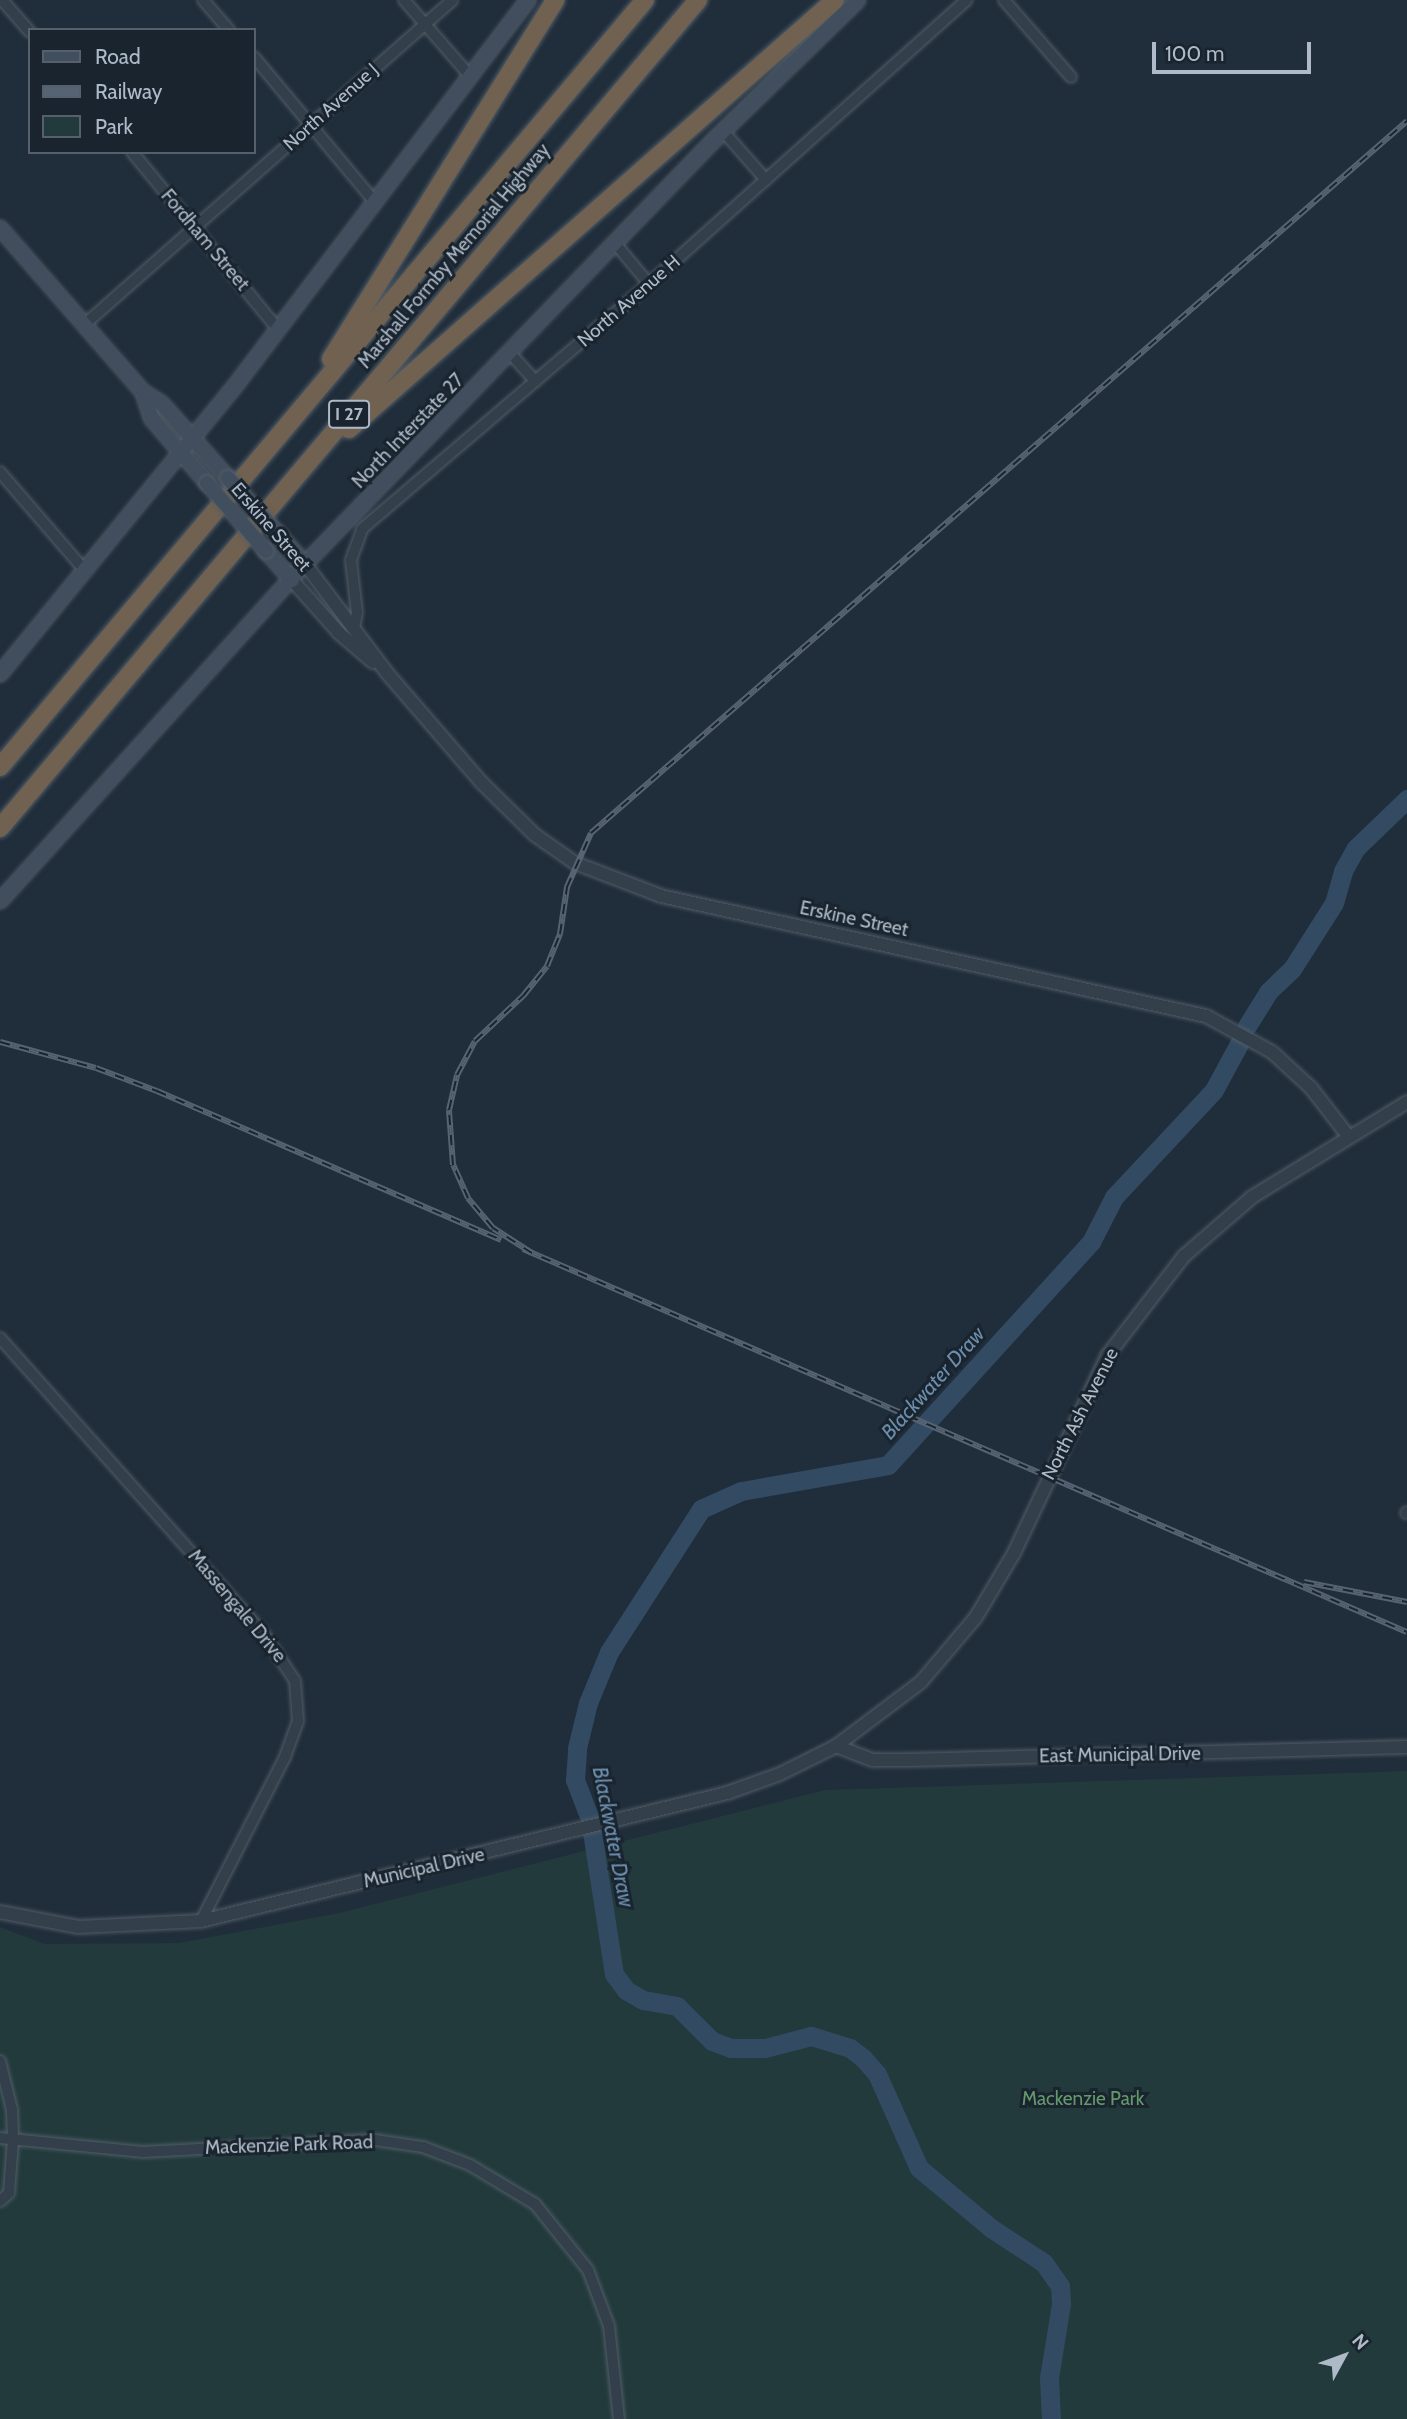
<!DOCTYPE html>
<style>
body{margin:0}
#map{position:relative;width:1407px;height:2419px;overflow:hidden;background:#202d3a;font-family:Cabin,sans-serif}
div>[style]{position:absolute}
.green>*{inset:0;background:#223a3b}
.river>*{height:19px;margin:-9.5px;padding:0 9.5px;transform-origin:9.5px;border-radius:9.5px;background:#324b63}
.roads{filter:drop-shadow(0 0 2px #515d68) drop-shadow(0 0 2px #515d68)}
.minor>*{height:10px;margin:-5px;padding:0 5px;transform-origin:5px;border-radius:5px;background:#333f4a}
.tertiary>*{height:12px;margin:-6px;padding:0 6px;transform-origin:6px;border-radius:6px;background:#333f4a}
.secondary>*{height:14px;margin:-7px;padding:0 7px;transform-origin:7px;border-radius:7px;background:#414e5d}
.motorway>*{height:18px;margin:-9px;padding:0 9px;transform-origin:9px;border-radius:9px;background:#716150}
.rail>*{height:6px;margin-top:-3px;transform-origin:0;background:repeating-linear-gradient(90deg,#19242f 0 10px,#556372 0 20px);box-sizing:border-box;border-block:2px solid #556372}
.bridges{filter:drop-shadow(0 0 2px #515d68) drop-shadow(0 0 2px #515d68)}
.secondary-bridge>*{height:14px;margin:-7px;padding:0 7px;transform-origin:7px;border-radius:7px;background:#414e5d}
span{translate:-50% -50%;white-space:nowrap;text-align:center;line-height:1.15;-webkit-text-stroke:6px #19242f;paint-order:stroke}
.shield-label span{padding:2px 5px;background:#19242f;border:2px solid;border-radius:5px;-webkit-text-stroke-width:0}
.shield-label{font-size:18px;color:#aebac7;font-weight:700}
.street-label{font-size:19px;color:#aebac7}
.park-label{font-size:19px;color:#64996b}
.water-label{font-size:21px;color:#6c8eac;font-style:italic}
.legend{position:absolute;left:28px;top:28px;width:228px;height:126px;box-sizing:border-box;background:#19242f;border:2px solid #55606c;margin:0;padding:9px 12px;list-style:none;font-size:21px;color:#aebac7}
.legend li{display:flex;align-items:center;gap:14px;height:35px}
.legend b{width:35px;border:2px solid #55606c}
.north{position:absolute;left:1309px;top:2321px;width:70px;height:70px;-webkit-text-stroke:5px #19242f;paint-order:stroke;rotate:49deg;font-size:19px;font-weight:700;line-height:28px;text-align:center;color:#aebac7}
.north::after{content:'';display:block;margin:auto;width:24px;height:32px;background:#aebac7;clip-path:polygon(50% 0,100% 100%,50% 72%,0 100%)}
.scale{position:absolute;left:1152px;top:42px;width:159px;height:32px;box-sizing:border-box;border:4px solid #aebac7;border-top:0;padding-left:9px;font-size:21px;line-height:24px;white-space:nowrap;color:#aebac7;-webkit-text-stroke:5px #19242f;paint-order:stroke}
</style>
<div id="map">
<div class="green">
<i style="clip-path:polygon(1407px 1771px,1407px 2419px,0 2419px,0 1927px,45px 1944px,179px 1943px,339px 1913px,825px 1790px)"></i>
</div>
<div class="river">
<i style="left:1247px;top:1026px;width:40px;rotate:-58deg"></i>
<i style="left:1268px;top:992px;width:33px;rotate:-44deg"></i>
<i style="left:1292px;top:969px;width:78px;rotate:-57.5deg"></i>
<i style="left:1334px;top:903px;width:33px;rotate:-74deg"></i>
<i style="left:1343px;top:871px;width:26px;rotate:-61deg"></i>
<i style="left:1356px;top:848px;width:71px;rotate:-43.9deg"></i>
<i style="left:1051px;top:2419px;width:41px;rotate:-92.8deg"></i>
<i style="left:1049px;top:2378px;width:75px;rotate:-80.8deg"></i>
<i style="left:1061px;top:2304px;width:18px;rotate:-93deg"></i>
<i style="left:1060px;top:2286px;width:28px;rotate:-125deg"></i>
<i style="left:1044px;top:2263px;width:64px;rotate:-146.6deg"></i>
<i style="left:991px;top:2228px;width:94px;rotate:-140.2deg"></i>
<i style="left:919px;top:2168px;width:103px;rotate:-114.1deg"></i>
<i style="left:877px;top:2074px;width:21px;rotate:-131deg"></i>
<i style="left:863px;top:2058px;width:16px;rotate:-142deg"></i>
<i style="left:850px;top:2048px;width:41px;rotate:-162.9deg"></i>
<i style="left:811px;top:2036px;width:48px;rotate:165.4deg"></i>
<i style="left:765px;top:2048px;width:34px;rotate:180deg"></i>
<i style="left:731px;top:2048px;width:20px;rotate:-160deg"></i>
<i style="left:712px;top:2041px;width:49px;rotate:-135deg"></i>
<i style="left:677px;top:2006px;width:35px;rotate:-170deg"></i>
<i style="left:643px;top:2000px;width:20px;rotate:-150deg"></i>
<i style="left:626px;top:1990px;width:20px;rotate:-127deg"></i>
<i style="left:614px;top:1974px;width:157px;rotate:-98.8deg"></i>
<i style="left:590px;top:1819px;width:42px;rotate:-111deg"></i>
<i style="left:575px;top:1780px;width:32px;rotate:-86deg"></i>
<i style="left:577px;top:1748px;width:46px;rotate:-76.3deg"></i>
<i style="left:588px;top:1703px;width:55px;rotate:-67.6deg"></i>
<i style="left:609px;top:1652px;width:170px;rotate:-57.2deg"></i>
<i style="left:701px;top:1509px;width:44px;rotate:-24.2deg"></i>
<i style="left:741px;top:1491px;width:149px;rotate:-10deg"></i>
<i style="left:888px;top:1465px;width:302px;rotate:-47.7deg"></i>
<i style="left:1091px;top:1242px;width:51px;rotate:-62.9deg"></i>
<i style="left:1114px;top:1197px;width:146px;rotate:-46.9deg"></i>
<i style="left:1214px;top:1090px;width:55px;rotate:-61.6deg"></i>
</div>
<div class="roads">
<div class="minor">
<i style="left:2px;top:0;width:43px;rotate:48.8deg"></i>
<i style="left:203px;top:0;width:40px;rotate:49deg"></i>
<i style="left:404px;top:0;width:101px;rotate:49deg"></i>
<i style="left:1004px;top:0;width:102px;rotate:49deg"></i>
<i style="left:254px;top:57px;width:189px;rotate:50.2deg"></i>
<i style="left:723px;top:131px;width:65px;rotate:48.7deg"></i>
<i style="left:132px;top:152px;width:229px;rotate:50.5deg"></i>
<i style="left:614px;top:242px;width:55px;rotate:50.2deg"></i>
<i style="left:84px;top:325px;width:491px;rotate:-41.4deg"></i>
<i style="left:510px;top:353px;width:38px;rotate:48deg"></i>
<i style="left:0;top:472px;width:132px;rotate:49.3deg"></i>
<i style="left:354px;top:628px;width:15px;rotate:-79deg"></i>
<i style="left:357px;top:613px;width:53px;rotate:-96.5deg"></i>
<i style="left:351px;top:560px;width:33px;rotate:-70deg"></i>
<i style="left:362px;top:529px;width:377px;rotate:-40.5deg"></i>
<i style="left:649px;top:284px;width:426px;rotate:-41.8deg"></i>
<i style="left:0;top:1338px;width:397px;rotate:48.3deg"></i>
<i style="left:264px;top:1634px;width:56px;rotate:56.6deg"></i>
<i style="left:295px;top:1681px;width:40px;rotate:85.7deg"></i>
<i style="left:298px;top:1721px;width:38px;rotate:110deg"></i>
<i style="left:285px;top:1757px;width:184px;rotate:117.1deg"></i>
<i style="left:1406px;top:1513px;width:1px;rotate:-45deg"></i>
<i style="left:0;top:2061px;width:50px;rotate:76.2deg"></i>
<i style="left:12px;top:2110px;width:30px;rotate:88deg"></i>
<i style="left:13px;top:2140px;width:53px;rotate:94.3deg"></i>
<i style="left:9px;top:2193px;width:12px;rotate:138deg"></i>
<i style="left:0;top:2138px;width:144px;rotate:5.6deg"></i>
<i style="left:143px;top:2152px;width:232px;rotate:-3deg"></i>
<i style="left:375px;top:2140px;width:49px;rotate:8.3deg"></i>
<i style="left:423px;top:2147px;width:50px;rotate:21deg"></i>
<i style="left:470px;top:2165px;width:76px;rotate:31deg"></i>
<i style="left:535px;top:2204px;width:85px;rotate:51.2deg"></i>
<i style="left:588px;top:2270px;width:60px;rotate:69.4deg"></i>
<i style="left:609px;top:2326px;width:94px;rotate:83.9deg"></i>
</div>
<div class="tertiary">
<i style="left:305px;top:564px;width:136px;rotate:53deg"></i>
<i style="left:387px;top:673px;width:145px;rotate:49.2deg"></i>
<i style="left:482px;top:783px;width:74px;rotate:44.5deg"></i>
<i style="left:535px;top:835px;width:49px;rotate:35deg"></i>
<i style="left:575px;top:863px;width:92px;rotate:21deg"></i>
<i style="left:661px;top:896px;width:558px;rotate:12.42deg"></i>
<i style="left:1206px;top:1016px;width:75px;rotate:28.6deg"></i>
<i style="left:1272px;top:1052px;width:53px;rotate:42.7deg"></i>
<i style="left:1311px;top:1088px;width:62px;rotate:52.2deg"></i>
<i style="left:292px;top:580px;width:71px;rotate:48.4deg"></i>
<i style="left:339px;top:633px;width:45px;rotate:40.5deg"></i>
<i style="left:836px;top:1746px;width:40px;rotate:21deg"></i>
<i style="left:873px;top:1760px;width:34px"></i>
<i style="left:907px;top:1760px;width:500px;rotate:-1.49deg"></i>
<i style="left:0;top:1912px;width:80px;rotate:10.8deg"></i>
<i style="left:79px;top:1927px;width:122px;rotate:-2.8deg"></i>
<i style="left:201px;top:1921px;width:541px;rotate:-13.68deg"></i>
<i style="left:727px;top:1793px;width:56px;rotate:-19.7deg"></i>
<i style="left:780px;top:1774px;width:63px;rotate:-26.6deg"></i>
<i style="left:836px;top:1746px;width:106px;rotate:-37deg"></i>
<i style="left:921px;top:1682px;width:85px;rotate:-49.8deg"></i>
<i style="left:976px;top:1617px;width:74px;rotate:-59.3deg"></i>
<i style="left:1014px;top:1553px;width:218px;rotate:-64.7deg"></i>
<i style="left:1107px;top:1356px;width:126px;rotate:-52.4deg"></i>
<i style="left:1184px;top:1256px;width:90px;rotate:-40.9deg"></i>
<i style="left:1252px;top:1197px;width:182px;rotate:-31.5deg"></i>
</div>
<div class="secondary">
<i style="left:0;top:228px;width:218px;rotate:48.9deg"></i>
<i style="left:143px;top:392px;width:22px;rotate:32deg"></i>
<i style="left:162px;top:404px;width:99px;rotate:48.3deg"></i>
<i style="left:143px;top:392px;width:28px;rotate:72deg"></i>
<i style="left:152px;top:419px;width:84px;rotate:49.3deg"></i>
<i style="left:279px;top:535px;width:39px;rotate:48deg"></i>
<i style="left:266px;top:551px;width:39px;rotate:48deg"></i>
<i style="left:0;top:674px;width:372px;rotate:-50.8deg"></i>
<i style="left:235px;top:386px;width:485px;rotate:-52.8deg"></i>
<i style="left:0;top:901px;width:455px;rotate:-47.9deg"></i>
<i style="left:305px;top:564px;width:591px;rotate:-46.03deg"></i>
<i style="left:715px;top:139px;width:199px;rotate:-44.2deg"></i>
</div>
<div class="motorway">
<i style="left:331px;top:359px;width:423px;rotate:-58deg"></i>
<i style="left:349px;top:429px;width:648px;rotate:-41.44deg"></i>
<i style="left:0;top:767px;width:1002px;rotate:-49.94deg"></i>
<i style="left:0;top:828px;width:1083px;rotate:-49.87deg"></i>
</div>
</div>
<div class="rail">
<i style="left:0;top:1042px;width:99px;rotate:15.2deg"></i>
<i style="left:96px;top:1068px;width:65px;rotate:20.7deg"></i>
<i style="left:157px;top:1091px;width:375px;rotate:23.4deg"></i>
<i style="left:523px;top:1249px;width:963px;rotate:23.43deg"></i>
<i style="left:532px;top:1253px;width:46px;rotate:-147.3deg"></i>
<i style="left:493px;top:1228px;width:39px;rotate:-130deg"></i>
<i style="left:468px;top:1198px;width:36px;rotate:-114deg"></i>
<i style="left:453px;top:1165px;width:55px;rotate:-94.2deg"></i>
<i style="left:449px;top:1110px;width:36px;rotate:-77deg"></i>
<i style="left:457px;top:1075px;width:38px;rotate:-62deg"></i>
<i style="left:475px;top:1041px;width:66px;rotate:-43.2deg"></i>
<i style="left:523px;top:996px;width:38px;rotate:-51deg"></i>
<i style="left:547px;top:966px;width:35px;rotate:-68deg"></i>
<i style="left:560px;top:934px;width:48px;rotate:-81.5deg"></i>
<i style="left:567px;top:887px;width:59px;rotate:-66deg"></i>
<i style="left:591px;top:833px;width:1083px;rotate:-41.11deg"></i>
<i style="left:1304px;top:1582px;width:105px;rotate:11deg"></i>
</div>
<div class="bridges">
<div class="secondary-bridge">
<i style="left:228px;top:478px;width:76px;rotate:48.2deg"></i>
<i style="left:207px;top:483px;width:90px;rotate:49.1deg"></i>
</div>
</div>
<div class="shield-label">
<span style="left:349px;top:414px">I 27</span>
</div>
<div class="street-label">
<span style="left:331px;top:107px;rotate:-42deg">North Avenue J</span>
<span style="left:205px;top:240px;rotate:50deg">Fordham Street</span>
<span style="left:454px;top:256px;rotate:-50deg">Marshall Formby Memorial Highway</span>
<span style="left:629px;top:301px;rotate:-41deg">North Avenue H</span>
<span style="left:408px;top:431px;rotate:-46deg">North Interstate 27</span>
<span style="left:271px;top:527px;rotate:49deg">Erskine Street</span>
<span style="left:854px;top:919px;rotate:12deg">Erskine Street</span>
<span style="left:1080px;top:1414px;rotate:-63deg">North Ash Avenue</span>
<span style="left:237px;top:1606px;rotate:50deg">Massengale Drive</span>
<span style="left:1120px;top:1755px;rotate:-1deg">East Municipal Drive</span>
<span style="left:424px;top:1868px;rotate:-13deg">Municipal Drive</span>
<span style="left:289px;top:2145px;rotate:-2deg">Mackenzie Park Road</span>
</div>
<div class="park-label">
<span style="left:1083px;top:2099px">Mackenzie Park</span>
</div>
<div class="water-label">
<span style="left:933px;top:1383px;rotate:-48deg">Blackwater Draw</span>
<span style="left:613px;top:1837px;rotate:79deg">Blackwater Draw</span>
</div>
<ul class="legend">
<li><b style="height:9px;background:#414e5d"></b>Road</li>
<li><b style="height:9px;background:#556372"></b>Railway</li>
<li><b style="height:19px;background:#223a3b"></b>Park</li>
</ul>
<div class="north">N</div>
<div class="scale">100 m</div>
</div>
